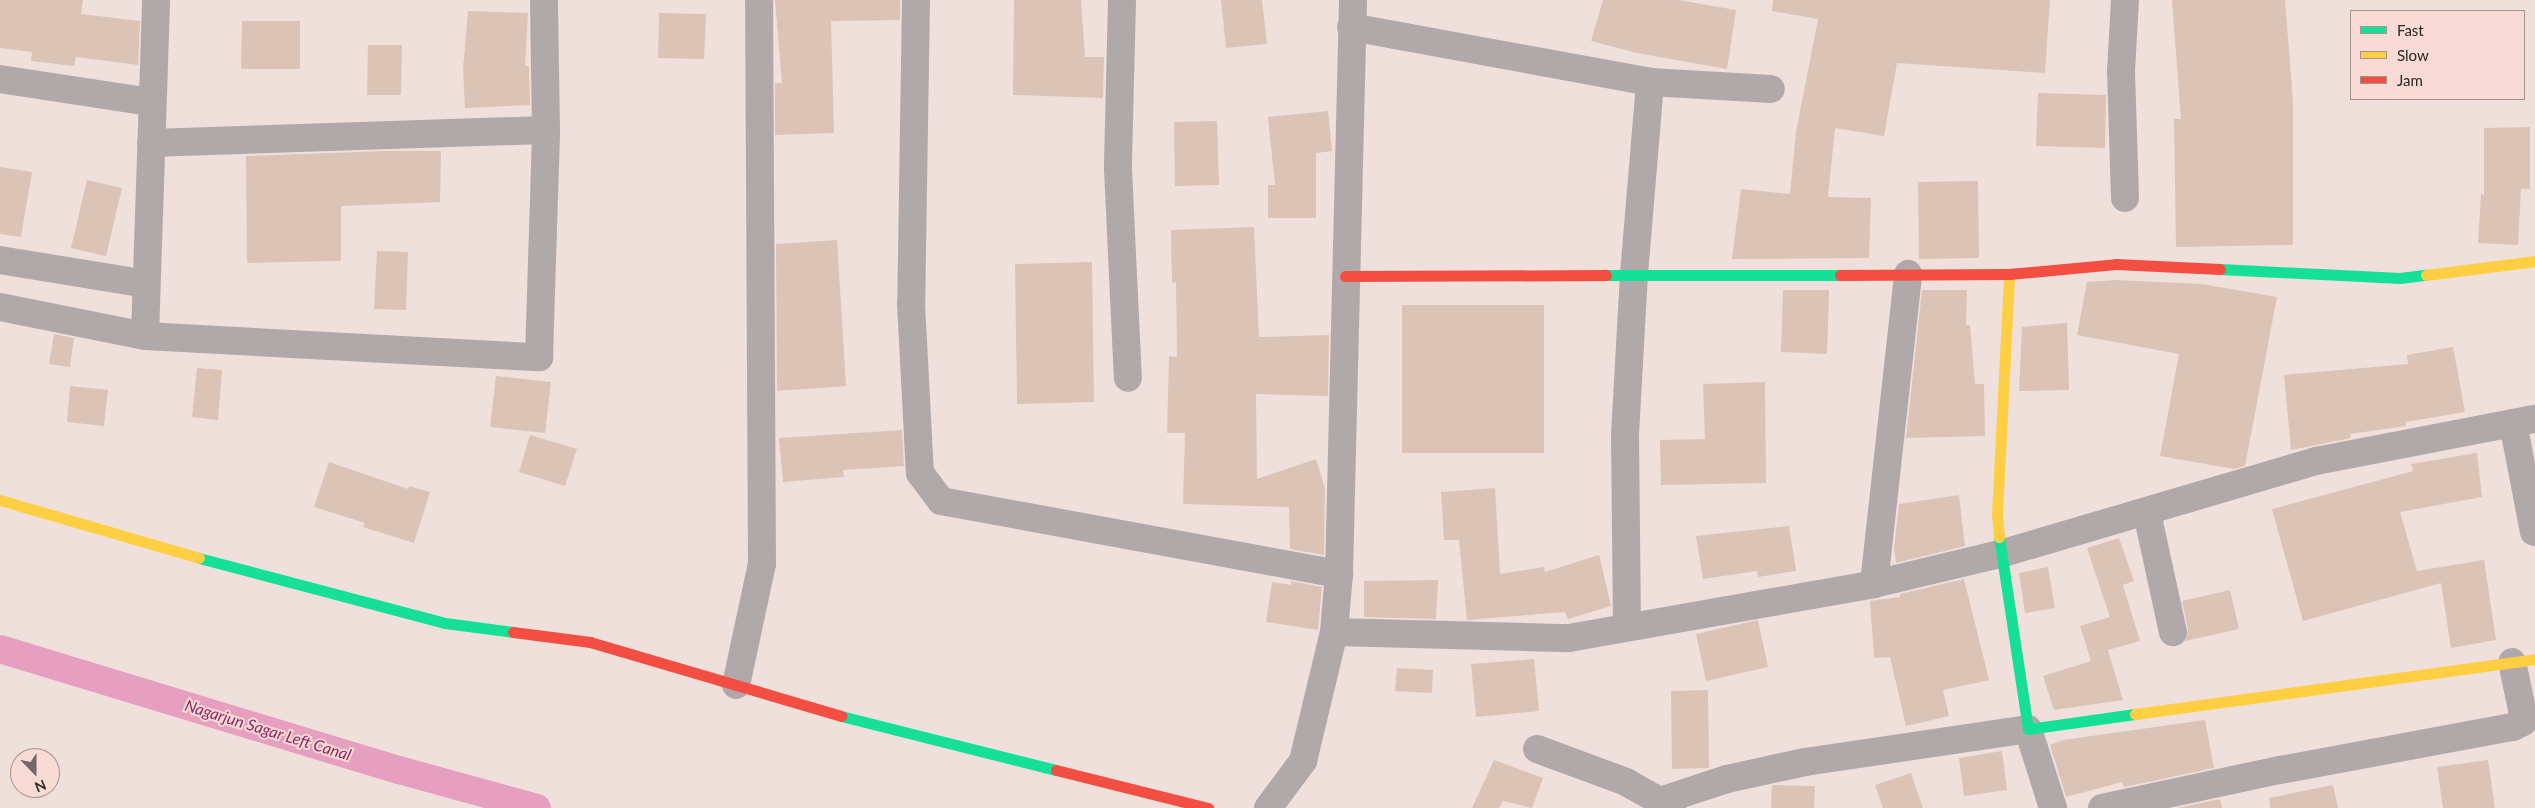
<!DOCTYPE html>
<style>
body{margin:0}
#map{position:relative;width:2535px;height:808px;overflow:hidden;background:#f0e0dc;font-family:Lato,sans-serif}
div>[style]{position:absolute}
.canal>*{height:28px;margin:-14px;padding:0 14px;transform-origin:14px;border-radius:14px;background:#e69fbf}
.building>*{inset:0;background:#dbc3b6}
.street>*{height:28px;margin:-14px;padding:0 14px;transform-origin:14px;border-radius:14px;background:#b1a9a9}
.fast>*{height:11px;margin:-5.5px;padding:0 5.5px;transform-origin:5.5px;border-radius:5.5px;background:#16e098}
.slow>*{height:11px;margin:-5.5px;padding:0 5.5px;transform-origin:5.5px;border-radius:5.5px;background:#ffcf43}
.jam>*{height:11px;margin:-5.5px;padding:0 5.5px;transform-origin:5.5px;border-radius:5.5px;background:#f24e42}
span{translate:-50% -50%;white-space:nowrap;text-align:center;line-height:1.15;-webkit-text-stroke:4px #f8dbd4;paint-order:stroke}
.water-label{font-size:16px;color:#932464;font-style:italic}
.legend{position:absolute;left:2350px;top:10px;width:175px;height:90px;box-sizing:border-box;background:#f8dbd4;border:1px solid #a8928d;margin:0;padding:6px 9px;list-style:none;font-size:15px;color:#2f2523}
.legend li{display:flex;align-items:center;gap:10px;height:25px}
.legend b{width:25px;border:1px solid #a8928d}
.north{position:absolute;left:10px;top:748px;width:50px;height:50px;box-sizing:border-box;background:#f8dbd4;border:1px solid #a8928d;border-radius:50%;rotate:158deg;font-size:14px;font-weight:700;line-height:20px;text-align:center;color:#2f2523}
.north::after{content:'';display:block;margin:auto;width:18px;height:22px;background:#736664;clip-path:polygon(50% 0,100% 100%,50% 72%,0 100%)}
</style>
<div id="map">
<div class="canal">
<i style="left:0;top:649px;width:417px;rotate:16.9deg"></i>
<i style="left:399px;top:770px;width:143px;rotate:15.4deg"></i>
</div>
<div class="building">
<i style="clip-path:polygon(0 0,83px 0,81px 14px,140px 21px,138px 65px,76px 57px,74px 66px,31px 61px,32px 52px,0 48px)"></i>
<i style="clip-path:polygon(775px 0,900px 0,900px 20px,831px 21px,834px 133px,775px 135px,775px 83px,782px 83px)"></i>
<i style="clip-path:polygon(1014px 0,1081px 0,1085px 57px,1104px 57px,1103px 98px,1013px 95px)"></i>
<i style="clip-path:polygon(1221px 0,1262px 0,1267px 44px,1226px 48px)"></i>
<i style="clip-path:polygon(1603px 0,1678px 0,1736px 10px,1727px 69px,1637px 53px,1591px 41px)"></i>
<i style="clip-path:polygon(1773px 0,2050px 0,2045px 73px,1897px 63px,1884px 136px,1835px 128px,1828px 197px,1871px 198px,1869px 258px,1732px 259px,1741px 189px,1790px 194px,1796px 132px,1818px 19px,1772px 11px)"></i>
<i style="clip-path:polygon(2172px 0,2285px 0,2293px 101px,2293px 245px,2176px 247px,2174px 119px,2181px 119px)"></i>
<i style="clip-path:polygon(468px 11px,528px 13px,525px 66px,529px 66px,530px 105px,465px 108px,463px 69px)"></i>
<i style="clip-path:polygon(659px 13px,706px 14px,704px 59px,658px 58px)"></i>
<i style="clip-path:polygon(242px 21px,300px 21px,300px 69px,241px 69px)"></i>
<i style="clip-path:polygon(368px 45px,402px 45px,401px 95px,367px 95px)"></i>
<i style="clip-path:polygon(2038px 93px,2106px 95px,2105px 148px,2036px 146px)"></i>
<i style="clip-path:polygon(1328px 111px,1332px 151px,1316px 153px,1316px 218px,1268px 218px,1268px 185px,1275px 185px,1268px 117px)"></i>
<i style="clip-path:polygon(1217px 121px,1219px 185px,1175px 186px,1174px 122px)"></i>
<i style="clip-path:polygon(2530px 127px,2530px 189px,2521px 189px,2518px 245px,2478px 243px,2481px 194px,2484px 195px,2484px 128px)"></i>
<i style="clip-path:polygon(386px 151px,441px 151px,440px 202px,341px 206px,341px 261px,247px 263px,246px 156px)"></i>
<i style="clip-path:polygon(0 167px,32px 172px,21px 237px,0 234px)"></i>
<i style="clip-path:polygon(87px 180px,122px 188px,106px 256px,71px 248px)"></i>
<i style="clip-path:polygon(1978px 181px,1979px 258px,1919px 259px,1918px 182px)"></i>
<i style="clip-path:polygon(1254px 227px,1259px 337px,1329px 335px,1328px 396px,1256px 394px,1257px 479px,1316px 459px,1325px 488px,1324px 555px,1290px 549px,1289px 507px,1183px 504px,1185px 433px,1167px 433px,1169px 356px,1177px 357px,1176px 282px,1172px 283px,1171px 230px)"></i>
<i style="clip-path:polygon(837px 240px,846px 386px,777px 391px,776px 244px)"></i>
<i style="clip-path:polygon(377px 251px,408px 252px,406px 310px,374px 309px)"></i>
<i style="clip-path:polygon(1092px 262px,1094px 402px,1017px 404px,1015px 264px)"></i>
<i style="clip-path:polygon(2116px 280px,2202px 284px,2277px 297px,2245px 466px,2234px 469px,2160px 456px,2179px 354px,2077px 335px,2087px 282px)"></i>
<i style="clip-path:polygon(1783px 290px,1829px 290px,1827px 354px,1781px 352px)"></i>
<i style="clip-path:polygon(1922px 290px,1967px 290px,1966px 325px,1970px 325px,1975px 384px,1984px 384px,1985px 436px,1906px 438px)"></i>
<i style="clip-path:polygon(1402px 305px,1544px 305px,1544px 453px,1402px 453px)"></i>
<i style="clip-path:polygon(2067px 323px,2069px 390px,2019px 391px,2022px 327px)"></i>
<i style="clip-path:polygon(54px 334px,74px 338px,70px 367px,49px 364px)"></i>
<i style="clip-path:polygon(2453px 347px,2465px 412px,2406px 422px,2406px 426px,2350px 434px,2351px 438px,2291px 450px,2284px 375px,2408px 364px,2407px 355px)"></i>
<i style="clip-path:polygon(197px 368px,222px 370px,218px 420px,192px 417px)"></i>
<i style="clip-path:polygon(496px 376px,551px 382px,545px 433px,490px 427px)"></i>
<i style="clip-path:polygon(1765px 382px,1766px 483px,1661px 485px,1660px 440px,1705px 439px,1703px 384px)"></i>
<i style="clip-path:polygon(70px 386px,108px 390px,104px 426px,67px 422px)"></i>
<i style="clip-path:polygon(902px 430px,904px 466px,843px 470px,844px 477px,783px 482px,779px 438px)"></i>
<i style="clip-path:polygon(530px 435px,577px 449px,565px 486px,519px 472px)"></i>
<i style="clip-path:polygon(2477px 453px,2482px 497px,2400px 512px,2417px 571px,2484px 560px,2496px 640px,2451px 648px,2441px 583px,2303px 621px,2272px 509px,2413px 471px,2411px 464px)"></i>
<i style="clip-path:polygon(329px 462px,408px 489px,409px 486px,430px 492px,414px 543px,363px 527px,365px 523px,314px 507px)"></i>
<i style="clip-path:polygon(1495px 488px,1500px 574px,1544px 567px,1545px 572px,1599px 555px,1611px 606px,1568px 619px,1565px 612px,1467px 620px,1459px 540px,1444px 540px,1441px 492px)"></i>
<i style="clip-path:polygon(1959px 495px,1965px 546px,1896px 563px,1894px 549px,1899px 504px)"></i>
<i style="clip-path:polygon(1789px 526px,1796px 571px,1758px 577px,1757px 571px,1703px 579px,1696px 536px)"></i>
<i style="clip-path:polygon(2119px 538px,2134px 581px,2123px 585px,2140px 641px,2108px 650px,2123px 700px,2054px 710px,2043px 676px,2091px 661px,2080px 626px,2110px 617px,2087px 548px)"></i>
<i style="clip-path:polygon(2048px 567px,2055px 608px,2025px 613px,2019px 573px)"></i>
<i style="clip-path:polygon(1964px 579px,1989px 680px,1943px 690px,1949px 716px,1906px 726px,1890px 657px,1874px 658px,1870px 601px,1900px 597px,1900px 594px)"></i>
<i style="clip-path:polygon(1438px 580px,1436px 619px,1364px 617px,1364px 581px)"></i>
<i style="clip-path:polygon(1291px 581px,1322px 587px,1318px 630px,1266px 622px,1272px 582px,1291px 585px)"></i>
<i style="clip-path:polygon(2230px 590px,2239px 629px,2185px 641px,2188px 629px,2182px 601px)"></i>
<i style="clip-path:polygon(1758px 620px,1768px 667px,1706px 681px,1696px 634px)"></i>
<i style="clip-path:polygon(1534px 659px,1539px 711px,1476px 717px,1471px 664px)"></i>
<i style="clip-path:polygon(1397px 668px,1433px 670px,1432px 693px,1395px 691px)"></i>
<i style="clip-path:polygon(1708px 690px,1709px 768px,1672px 769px,1671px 691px)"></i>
<i style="clip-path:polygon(2205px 720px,2214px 768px,2124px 787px,2122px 782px,2066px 797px,2050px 745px,2063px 740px)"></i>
<i style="clip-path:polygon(2002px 751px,2007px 790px,1964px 796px,1959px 758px)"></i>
<i style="clip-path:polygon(1494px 760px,1543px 778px,1532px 808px,1503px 801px,1499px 808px,1472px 808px)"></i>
<i style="clip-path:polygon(2488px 760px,2495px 808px,2443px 808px,2437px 767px)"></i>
<i style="clip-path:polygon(1911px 773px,1923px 808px,1883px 808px,1875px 785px)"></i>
<i style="clip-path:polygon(1772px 785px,1815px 786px,1814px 808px,1771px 808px)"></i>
<i style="clip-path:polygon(2333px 785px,2338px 808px,2270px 808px,2269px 798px)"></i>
<i style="clip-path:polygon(2220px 799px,2222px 808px,2177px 808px)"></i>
</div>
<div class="street">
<i style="left:916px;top:0;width:303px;rotate:90.9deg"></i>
<i style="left:911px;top:303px;width:170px;rotate:87deg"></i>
<i style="left:920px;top:473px;width:35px;rotate:53deg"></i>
<i style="left:941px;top:501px;width:405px;rotate:10.4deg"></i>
<i style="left:1122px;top:0;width:169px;rotate:91.4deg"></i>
<i style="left:1118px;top:169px;width:209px;rotate:87.3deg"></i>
<i style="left:1351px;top:27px;width:304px;rotate:10.4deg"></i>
<i style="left:1650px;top:82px;width:121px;rotate:3.3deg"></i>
<i style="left:0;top:79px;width:153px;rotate:8.7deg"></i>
<i style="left:151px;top:143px;width:395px;rotate:-1.9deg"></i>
<i style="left:2125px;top:198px;width:127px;rotate:-91.8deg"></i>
<i style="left:2121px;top:71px;width:71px;rotate:-86.8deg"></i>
<i style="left:0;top:260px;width:148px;rotate:9.3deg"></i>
<i style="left:0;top:307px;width:148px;rotate:11.3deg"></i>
<i style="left:145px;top:336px;width:336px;rotate:-88.1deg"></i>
<i style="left:145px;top:336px;width:395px;rotate:3.1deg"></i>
<i style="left:539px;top:357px;width:227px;rotate:-88.2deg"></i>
<i style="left:546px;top:130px;width:130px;rotate:-90.9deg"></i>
<i style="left:2513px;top:423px;width:111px;rotate:79.1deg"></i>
<i style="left:2147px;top:513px;width:122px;rotate:77.7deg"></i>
<i style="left:1874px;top:584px;width:130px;rotate:-13.4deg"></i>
<i style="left:2000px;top:554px;width:329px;rotate:-16.4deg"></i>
<i style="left:2316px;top:461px;width:223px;rotate:-10.9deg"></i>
<i style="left:1627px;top:626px;width:191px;rotate:-90.6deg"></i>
<i style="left:1625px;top:435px;width:161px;rotate:-86.8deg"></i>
<i style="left:1634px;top:274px;width:193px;rotate:-85.2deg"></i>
<i style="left:1334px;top:632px;width:235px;rotate:1.5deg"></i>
<i style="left:1569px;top:638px;width:310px;rotate:-10deg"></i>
<i style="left:1874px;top:584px;width:312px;rotate:-83.7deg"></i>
<i style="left:736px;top:685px;width:124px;rotate:-77.9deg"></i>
<i style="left:762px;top:564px;width:564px;rotate:-90.3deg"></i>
<i style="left:1537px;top:749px;width:95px;rotate:20.3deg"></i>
<i style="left:1626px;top:782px;width:53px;rotate:29.5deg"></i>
<i style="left:1657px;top:802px;width:74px;rotate:-18.2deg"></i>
<i style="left:1727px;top:779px;width:80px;rotate:-12.3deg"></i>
<i style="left:1805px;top:762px;width:225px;rotate:-8.4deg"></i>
<i style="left:2028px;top:729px;width:83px;rotate:72.4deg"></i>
<i style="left:1268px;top:808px;width:59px;rotate:-53.3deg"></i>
<i style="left:1303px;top:761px;width:133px;rotate:-76.5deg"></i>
<i style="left:1334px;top:632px;width:58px;rotate:-85.1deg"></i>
<i style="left:1339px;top:574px;width:574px;rotate:-88.6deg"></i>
<i style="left:2102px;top:808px;width:182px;rotate:-12.1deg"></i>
<i style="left:2280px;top:770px;width:237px;rotate:-10.5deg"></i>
<i style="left:2513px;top:727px;width:11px;rotate:-27deg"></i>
<i style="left:2523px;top:722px;width:8px;rotate:-90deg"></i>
<i style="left:2523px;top:714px;width:53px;rotate:-101.9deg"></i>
</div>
<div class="fast">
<i style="left:2220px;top:269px;width:180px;rotate:2.9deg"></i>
<i style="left:2400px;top:278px;width:26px;rotate:-7deg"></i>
<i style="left:1606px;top:275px;width:234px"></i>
<i style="left:1999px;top:537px;width:194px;rotate:81.4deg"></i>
<i style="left:2028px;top:729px;width:108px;rotate:-8deg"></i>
<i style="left:199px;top:558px;width:254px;rotate:14.8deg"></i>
<i style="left:445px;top:623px;width:69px;rotate:7.5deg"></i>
<i style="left:841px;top:716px;width:222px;rotate:14.1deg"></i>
</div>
<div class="slow">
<i style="left:2426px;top:275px;width:110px;rotate:-7.3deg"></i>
<i style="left:0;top:500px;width:207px;rotate:16.2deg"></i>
<i style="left:1999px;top:537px;width:23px;rotate:-95deg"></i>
<i style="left:1997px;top:514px;width:240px;rotate:-87.1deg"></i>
<i style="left:2135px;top:714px;width:404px;rotate:-7.8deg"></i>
</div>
<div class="jam">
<i style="left:1840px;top:275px;width:169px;rotate:-0.3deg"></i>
<i style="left:2009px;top:274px;width:107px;rotate:-5.3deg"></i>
<i style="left:2116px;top:264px;width:104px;rotate:2.8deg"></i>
<i style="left:1345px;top:276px;width:261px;rotate:-0.2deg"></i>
<i style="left:513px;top:632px;width:78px;rotate:7.4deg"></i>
<i style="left:590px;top:642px;width:262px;rotate:16.4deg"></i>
<i style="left:1056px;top:770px;width:157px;rotate:14deg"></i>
</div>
<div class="water-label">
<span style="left:268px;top:730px;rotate:17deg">Nagarjun Sagar Left Canal</span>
</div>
<ul class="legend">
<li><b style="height:6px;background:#16e098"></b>Fast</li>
<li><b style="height:6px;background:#ffcf43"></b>Slow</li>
<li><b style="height:6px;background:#f24e42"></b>Jam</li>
</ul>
<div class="north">N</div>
</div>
